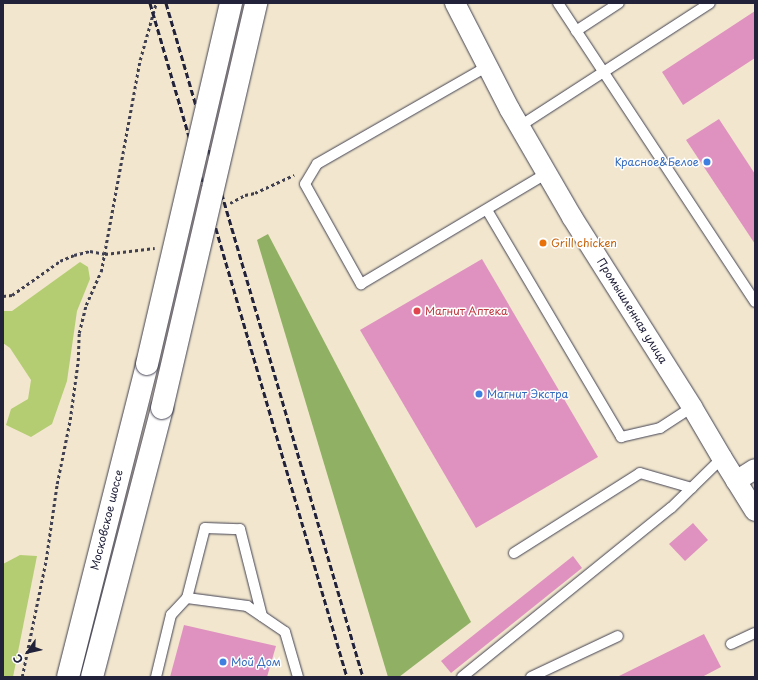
<!DOCTYPE html>
<meta charset="utf-8">
<style>
body{margin:0}
#map{position:relative;width:758px;height:680px;overflow:hidden;background:#f2e7ce;font-family:"Playpen Sans",sans-serif}
div>[style]{position:absolute}
.green>*{inset:0;background:#b5cd72}
.forest>*{inset:0;background:#90b064}
.building>*{inset:0;background:#df92bf}
.path>*{height:2.5px;margin-top:-1.25px;transform-origin:0;background:repeating-linear-gradient(90deg,#414051 0 3px,transparent 0 6px)}
.roads{filter:drop-shadow(0 0 1px #414051) drop-shadow(0 0 1px #414051)}
.lane>*{height:10px;margin:-5px;padding:0 5px;transform-origin:5px;border-radius:5px;background:#fff}
.street>*{height:20px;margin:-10px;padding:0 10px;transform-origin:10px;border-radius:10px;background:#fff}
.secondary>*{height:22px;margin:-11px;padding:0 11px;transform-origin:11px;border-radius:11px;background:#fff}
.rail>*{height:3px;margin-top:-1.5px;transform-origin:0;background:repeating-linear-gradient(90deg,#22223b 0 6px,transparent 0 9px)}
.bridges{filter:drop-shadow(0 0 1px #414051) drop-shadow(0 0 1px #414051)}
.secondary-bridge>*{height:22px;margin:-11px;padding:0 11px;transform-origin:11px;border-radius:11px;background:#fff}
.dots>*{width:11px;height:11px;translate:-50% -50%;box-sizing:border-box;border:2px solid #fff;border-radius:50%}
span{translate:-50% -50%;white-space:nowrap;text-align:center;line-height:1.15;-webkit-text-stroke:3px #fff;paint-order:stroke}
.shop-label{font-size:11px;color:#366cbe}
.right{translate:-100% -50%;text-align:right}
.left{translate:0 -50%;text-align:left}
.food-label{font-size:11px;color:#c56008}
.health-label{font-size:11px;color:#be3a42}
.street-label{font-size:11px;color:#22223b}
.frame{position:absolute;inset:0;border:4px solid #22223b;pointer-events:none}
.north{position:absolute;left:8px;top:632px;width:40px;height:40px;-webkit-text-stroke:3px #fff;paint-order:stroke;rotate:236deg;font-size:11px;font-weight:700;line-height:16px;text-align:center;color:#22223b}
.north::after{content:'';display:block;margin:auto;width:14px;height:18px;background:#22223b;clip-path:polygon(50% 0,100% 100%,50% 72%,0 100%)}
</style>
<div id="map">
<div class="green">
<i style="clip-path:polygon(80px 262px,88px 267px,90px 279px,77px 311px,67px 381px,52px 424px,31px 437px,6px 425px,11px 409px,28px 399px,31px 380px,10px 348px,3px 343px,3px 311px,12px 311px)"></i>
<i style="clip-path:polygon(20px 555px,37px 556px,13px 677px,3px 677px,3px 564px)"></i>
</div>
<div class="forest">
<i style="clip-path:polygon(268px 234px,471px 622px,399px 677px,388px 677px,257px 240px)"></i>
</div>
<div class="building">
<i style="clip-path:polygon(755px 11px,755px 58px,683px 105px,662px 72px)"></i>
<i style="clip-path:polygon(719px 119px,755px 174px,755px 244px,686px 140px)"></i>
<i style="clip-path:polygon(482px 259px,598px 457px,476px 528px,360px 330px)"></i>
<i style="clip-path:polygon(693px 523px,708px 540px,685px 561px,669px 544px)"></i>
<i style="clip-path:polygon(573px 556px,582px 568px,451px 673px,441px 661px)"></i>
<i style="clip-path:polygon(184px 625px,276px 646px,267px 677px,170px 677px)"></i>
<i style="clip-path:polygon(704px 634px,721px 667px,702px 677px,617px 677px)"></i>
</div>
<div class="path">
<i style="left:230px;top:203px;width:17px;rotate:-28deg"></i>
<i style="left:245px;top:195px;width:10px;rotate:-11deg"></i>
<i style="left:255px;top:193px;width:43px;rotate:-24.8deg"></i>
<i style="left:3px;top:296px;width:9px;rotate:-6deg"></i>
<i style="left:12px;top:295px;width:59px;rotate:-35.3deg"></i>
<i style="left:60px;top:261px;width:15px;rotate:-23deg"></i>
<i style="left:74px;top:255px;width:16px;rotate:-14deg"></i>
<i style="left:90px;top:251px;width:15px;rotate:11deg"></i>
<i style="left:105px;top:254px;width:50px;rotate:-6.8deg"></i>
<i style="left:22px;top:677px;width:119px;rotate:-78.4deg"></i>
<i style="left:46px;top:560px;width:77px;rotate:-81.8deg"></i>
<i style="left:57px;top:484px;width:65px;rotate:-78.5deg"></i>
<i style="left:70px;top:420px;width:60px;rotate:-82.3deg"></i>
<i style="left:78px;top:361px;width:28px;rotate:-88deg"></i>
<i style="left:79px;top:333px;width:29px;rotate:-76deg"></i>
<i style="left:86px;top:305px;width:36px;rotate:-66deg"></i>
<i style="left:101px;top:272px;width:216px;rotate:-79.6deg"></i>
<i style="left:140px;top:60px;width:59px;rotate:-74.3deg"></i>
</div>
<div class="roads">
<div class="lane">
<i style="left:558px;top:3px;width:358px;rotate:56.6deg"></i>
<i style="left:576px;top:31px;width:51px;rotate:-33.1deg"></i>
<i style="left:488px;top:66px;width:197px;rotate:150.2deg"></i>
<i style="left:317px;top:164px;width:23px;rotate:121deg"></i>
<i style="left:305px;top:184px;width:115px;rotate:60.8deg"></i>
<i style="left:361px;top:284px;width:217px;rotate:-30.8deg"></i>
<i style="left:520px;top:126px;width:226px;rotate:-32.9deg"></i>
<i style="left:487px;top:210px;width:264px;rotate:59.4deg"></i>
<i style="left:621px;top:437px;width:40px;rotate:-13deg"></i>
<i style="left:660px;top:428px;width:38px;rotate:-33deg"></i>
<i style="left:514px;top:553px;width:149px;rotate:-32.4deg"></i>
<i style="left:640px;top:473px;width:54px;rotate:16.1deg"></i>
<i style="left:187px;top:598px;width:72px;rotate:-75.6deg"></i>
<i style="left:205px;top:528px;width:35px;rotate:2deg"></i>
<i style="left:240px;top:529px;width:90px;rotate:75.8deg"></i>
<i style="left:731px;top:644px;width:26px;rotate:-25deg"></i>
<i style="left:156px;top:677px;width:64px;rotate:-76.4deg"></i>
<i style="left:171px;top:615px;width:23px;rotate:-47deg"></i>
<i style="left:187px;top:598px;width:61px;rotate:7.6deg"></i>
<i style="left:247px;top:606px;width:46px;rotate:34.4deg"></i>
<i style="left:285px;top:632px;width:47px;rotate:73.9deg"></i>
<i style="left:462px;top:677px;width:269px;rotate:-39deg"></i>
<i style="left:671px;top:508px;width:71px;rotate:-44.4deg"></i>
<i style="left:531px;top:677px;width:96px;rotate:-25.2deg"></i>
</div>
<div class="street">
<i style="left:455px;top:3px;width:120px;rotate:62.8deg"></i>
<i style="left:510px;top:110px;width:124px;rotate:59.9deg"></i>
<i style="left:572px;top:217px;width:225px;rotate:57.7deg"></i>
<i style="left:692px;top:407px;width:59px;rotate:59.5deg"></i>
<i style="left:722px;top:458px;width:62px;rotate:58.1deg"></i>
<i style="left:736px;top:481px;width:22px;rotate:-32deg"></i>
</div>
<div class="secondary">
<i style="left:68px;top:677px;width:323px;rotate:-75.8deg"></i>
<i style="left:92px;top:677px;width:278px;rotate:-75.4deg"></i>
</div>
</div>
<div class="rail">
<i style="left:150px;top:3px;width:702px;rotate:73.71deg"></i>
<i style="left:166px;top:3px;width:702px;rotate:73.71deg"></i>
</div>
<div class="bridges">
<div class="secondary-bridge">
<i style="left:147px;top:364px;width:371px;rotate:-76.9deg"></i>
<i style="left:162px;top:408px;width:416px;rotate:-76.9deg"></i>
</div>
</div>
<div class="dots">
<i style="left:707px;top:162px;background:#3f7fe0"></i>
<i style="left:543px;top:243px;background:#e8710a"></i>
<i style="left:417px;top:311px;background:#e0444e"></i>
<i style="left:479px;top:394px;background:#3f7fe0"></i>
<i style="left:223px;top:662px;background:#3f7fe0"></i>
</div>
<div class="shop-label">
<span class="right" style="left:699px;top:162px">Красное&amp;Белое</span>
<span class="left" style="left:487px;top:394px">Магнит Экстра</span>
<span class="left" style="left:231px;top:662px">Мой Дом</span>
</div>
<div class="food-label">
<span class="left" style="left:551px;top:243px">Grill chicken</span>
</div>
<div class="health-label">
<span class="left" style="left:425px;top:311px">Магнит Аптека</span>
</div>
<div class="street-label">
<span style="left:632px;top:311px;rotate:58deg">Промышленная улица</span>
<span style="left:107px;top:520px;rotate:-76deg">Московское шоссе</span>
</div>
<div class="frame"></div>
<div class="north">С</div>
</div>
